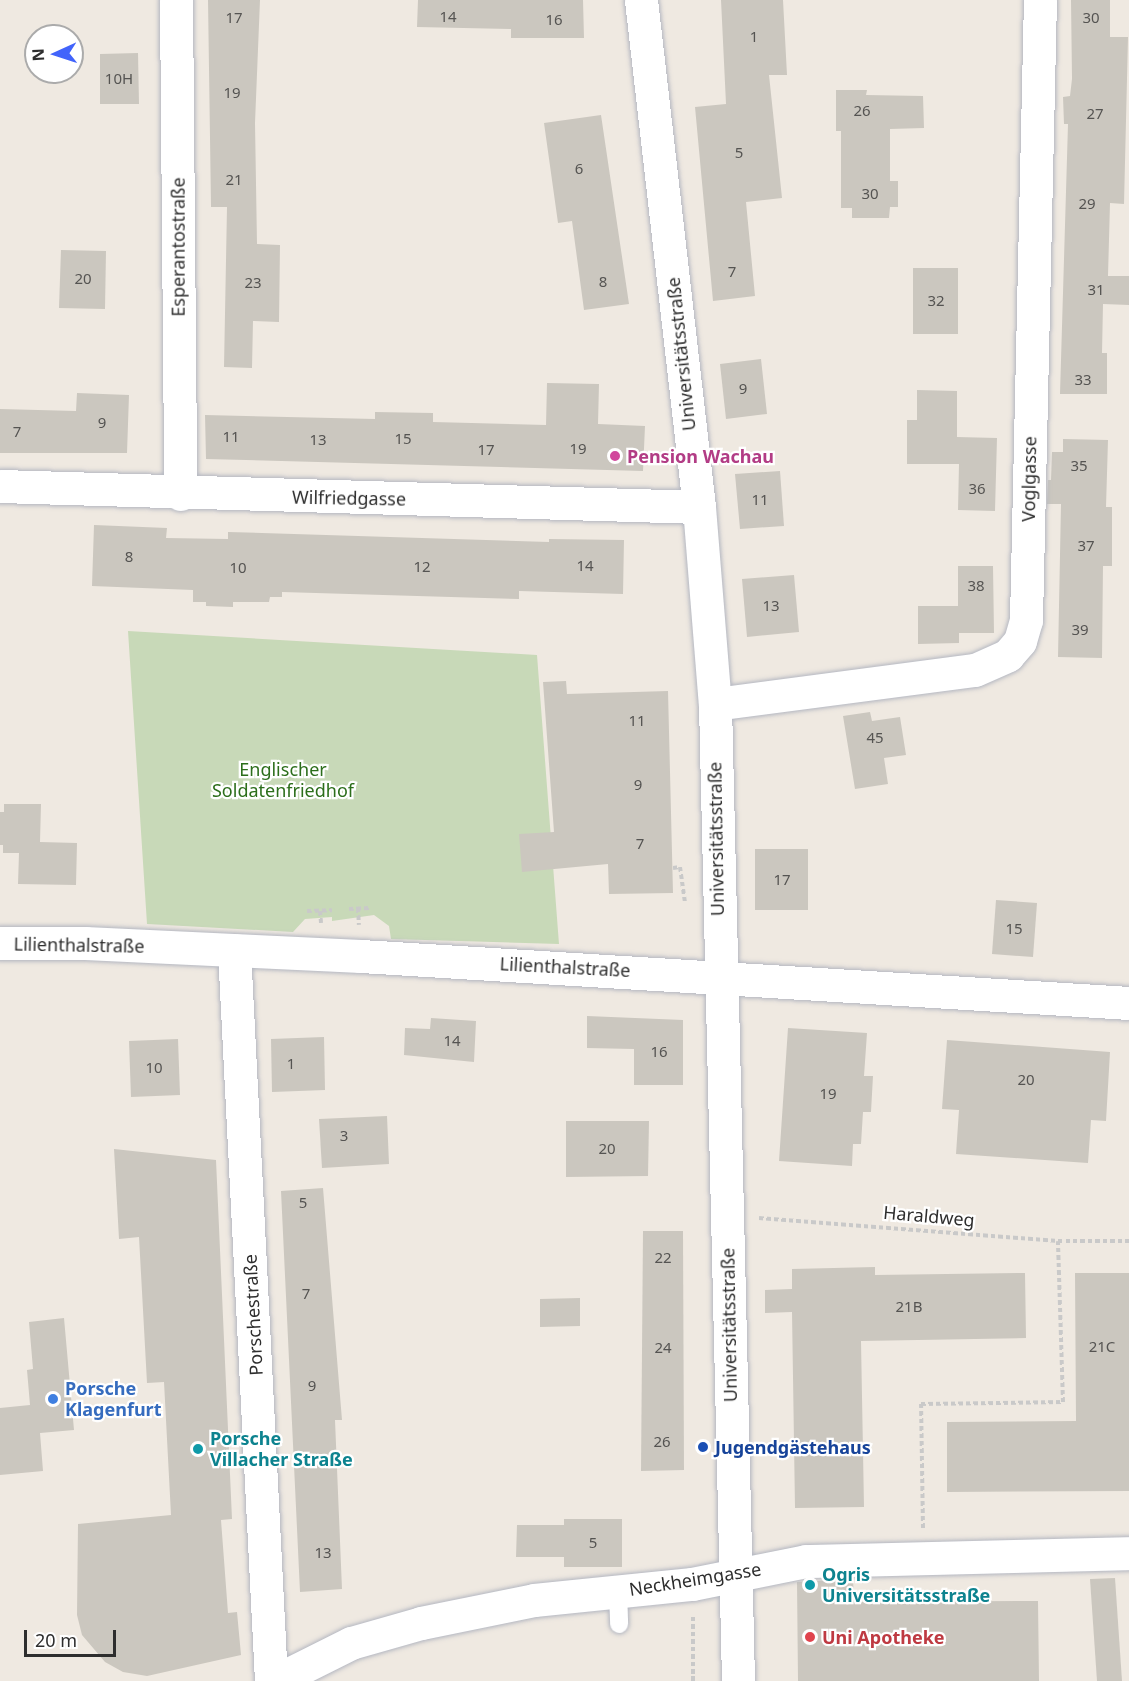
<!DOCTYPE html>
<meta charset="utf-8">
<style>
body{margin:0}
#map{position:relative;width:1129px;height:1681px;overflow:hidden;background:#efe9e1;font-family:"Noto Sans",sans-serif}
div>[style]{position:absolute}
.cemetery>*{inset:0;background:#c8d9b8}
.building>*{inset:0;background:#cbc7bf}
.path>*{height:4px;margin-top:-2px;transform-origin:0;background:repeating-linear-gradient(90deg,#c9c9c9 0 4.5px,transparent 0 7.5px)}
.roads{filter:drop-shadow(0 0 2px #b4b7c1) drop-shadow(0 0 2px #b4b7c1)}
.lane>*{height:18px;margin:-9px;padding:0 9px;transform-origin:9px;border-radius:9px;background:#fff}
.street>*{height:33px;margin:-16.5px;padding:0 16.5px;transform-origin:16.5px;border-radius:16.5px;background:#fff}
.dots>*{width:16px;height:16px;translate:-50% -50%;box-sizing:border-box;border:3px solid #fff;border-radius:50%}
span{translate:-50% -50%;white-space:nowrap;text-align:center;line-height:1.15;-webkit-text-stroke:4.5px #fff;paint-order:stroke}
.number-label{font-size:15px;color:#555452}
.number-label span{-webkit-text-stroke-width:0}
.street-label{font-size:18px;color:#2e2e2e}
.hotel-label{font-size:18px;color:#b23c85;font-weight:700}
.left{translate:0 -50%;text-align:left}
.park-label{font-size:18px;color:#2c6e1b}
.shop-label{font-size:18px;color:#366cbe;font-weight:700}
.culture-label{font-size:18px;color:#0d838f;font-weight:700}
.transit-label{font-size:18px;color:#164399;font-weight:700}
.health-label{font-size:18px;color:#be3a42;font-weight:700}
.north{position:absolute;left:24px;top:24px;width:60px;height:60px;box-sizing:border-box;background:#fff;border:2px solid #ababab;border-radius:50%;rotate:267deg;font-size:16px;font-weight:700;line-height:24px;text-align:center;color:#2e2e2e}
.north::after{content:'';display:block;margin:auto;width:21px;height:27px;background:#4264fb;clip-path:polygon(50% 0,100% 100%,50% 72%,0 100%)}
.scale{position:absolute;left:24px;top:1630px;width:92px;height:27px;box-sizing:border-box;border:3px solid #2e2e2e;border-top:0;padding-left:8px;font-size:18px;line-height:21px;white-space:nowrap;color:#2e2e2e;-webkit-text-stroke:4px #fff;paint-order:stroke}
</style>
<div id="map">
<div class="cemetery">
<i style="clip-path:polygon(128px 631px,537px 655px,559px 944px,391px 939px,389px 926px,374px 915px,332px 921px,332px 917px,305px 919px,293px 932px,147px 924px)"></i>
</div>
<div class="building">
<i style="clip-path:polygon(208px 0,260px 0,255px 123px,257px 244px,280px 245px,279px 322px,253px 321px,252px 368px,224px 367px,227px 207px,211px 207px)"></i>
<i style="clip-path:polygon(418px 0,583px 0,584px 38px,511px 38px,511px 29px,417px 27px)"></i>
<i style="clip-path:polygon(721px 0,783px 0,787px 75px,769px 75px,782px 198px,746px 202px,755px 296px,713px 301px,695px 107px,726px 104px)"></i>
<i style="clip-path:polygon(1071px 0,1110px 0,1110px 37px,1128px 37px,1124px 204px,1110px 203px,1108px 276px,1129px 276px,1129px 305px,1103px 304px,1102px 353px,1107px 353px,1107px 394px,1060px 394px,1068px 124px,1064px 124px,1063px 97px,1070px 96px,1072px 79px)"></i>
<i style="clip-path:polygon(138px 53px,139px 104px,100px 104px,100px 54px)"></i>
<i style="clip-path:polygon(836px 90px,867px 90px,866px 95px,923px 96px,924px 128px,890px 129px,890px 181px,898px 181px,898px 207px,890px 207px,889px 218px,852px 218px,852px 208px,841px 208px,841px 131px,836px 131px)"></i>
<i style="clip-path:polygon(601px 115px,629px 304px,584px 310px,572px 221px,558px 223px,544px 123px)"></i>
<i style="clip-path:polygon(61px 250px,106px 251px,105px 309px,59px 308px)"></i>
<i style="clip-path:polygon(913px 268px,958px 268px,958px 334px,913px 334px)"></i>
<i style="clip-path:polygon(761px 359px,767px 414px,726px 419px,720px 364px)"></i>
<i style="clip-path:polygon(547px 383px,599px 384px,598px 424px,645px 426px,643px 471px,206px 459px,205px 415px,375px 419px,375px 412px,433px 413px,433px 422px,546px 425px)"></i>
<i style="clip-path:polygon(917px 390px,957px 391px,957px 437px,997px 438px,995px 511px,958px 510px,959px 464px,907px 464px,907px 420px,917px 420px)"></i>
<i style="clip-path:polygon(77px 393px,129px 395px,127px 453px,0 453px,0 409px,76px 411px)"></i>
<i style="clip-path:polygon(1063px 439px,1108px 440px,1106px 507px,1112px 507px,1112px 566px,1103px 566px,1102px 658px,1058px 657px,1061px 504px,1047px 504px,1048px 480px,1051px 480px,1052px 452px,1063px 452px)"></i>
<i style="clip-path:polygon(780px 471px,784px 526px,740px 529px,735px 474px)"></i>
<i style="clip-path:polygon(94px 525px,167px 528px,166px 538px,228px 539px,228px 532px,549px 542px,549px 539px,624px 540px,623px 594px,519px 591px,519px 599px,282px 592px,282px 597px,270px 597px,269px 602px,233px 602px,233px 607px,206px 606px,206px 602px,193px 602px,193px 590px,92px 586px)"></i>
<i style="clip-path:polygon(958px 566px,993px 566px,994px 633px,959px 633px,959px 643px,918px 644px,918px 606px,958px 606px)"></i>
<i style="clip-path:polygon(794px 575px,799px 632px,747px 637px,742px 579px)"></i>
<i style="clip-path:polygon(566px 681px,567px 694px,668px 691px,673px 893px,609px 894px,608px 864px,522px 872px,519px 834px,554px 832px,543px 682px)"></i>
<i style="clip-path:polygon(870px 712px,872px 721px,900px 717px,906px 755px,884px 758px,888px 784px,855px 789px,843px 716px)"></i>
<i style="clip-path:polygon(4px 804px,41px 804px,40px 842px,77px 843px,76px 885px,18px 884px,19px 853px,3px 853px,3px 845px,0 845px,0 812px,4px 812px)"></i>
<i style="clip-path:polygon(755px 849px,808px 849px,808px 910px,755px 910px)"></i>
<i style="clip-path:polygon(996px 900px,1037px 903px,1033px 957px,992px 954px)"></i>
<i style="clip-path:polygon(587px 1016px,683px 1020px,683px 1085px,634px 1085px,634px 1049px,587px 1048px)"></i>
<i style="clip-path:polygon(431px 1018px,476px 1021px,474px 1062px,404px 1055px,405px 1028px,430px 1029px)"></i>
<i style="clip-path:polygon(788px 1028px,867px 1033px,864px 1076px,873px 1076px,871px 1112px,863px 1112px,861px 1144px,853px 1144px,852px 1166px,779px 1161px)"></i>
<i style="clip-path:polygon(324px 1037px,325px 1090px,272px 1092px,271px 1039px)"></i>
<i style="clip-path:polygon(178px 1039px,180px 1095px,131px 1097px,129px 1041px)"></i>
<i style="clip-path:polygon(947px 1040px,1110px 1052px,1106px 1121px,1091px 1120px,1088px 1163px,956px 1154px,959px 1110px,942px 1109px)"></i>
<i style="clip-path:polygon(387px 1116px,389px 1164px,322px 1168px,319px 1119px)"></i>
<i style="clip-path:polygon(566px 1121px,649px 1121px,648px 1176px,566px 1177px)"></i>
<i style="clip-path:polygon(114px 1149px,216px 1160px,232px 1519px,221px 1520px,228px 1613px,237px 1612px,241px 1655px,147px 1676px,123px 1672px,105px 1662px,82px 1635px,77px 1615px,78px 1524px,171px 1515px,164px 1382px,147px 1383px,139px 1237px,119px 1239px)"></i>
<i style="clip-path:polygon(323px 1188px,342px 1420px,335px 1420px,342px 1589px,300px 1592px,281px 1191px)"></i>
<i style="clip-path:polygon(643px 1231px,683px 1231px,684px 1470px,641px 1471px)"></i>
<i style="clip-path:polygon(875px 1267px,875px 1275px,1025px 1273px,1026px 1338px,861px 1341px,864px 1507px,795px 1508px,792px 1312px,765px 1313px,765px 1290px,792px 1289px,792px 1269px)"></i>
<i style="clip-path:polygon(1075px 1273px,1129px 1273px,1129px 1491px,947px 1492px,947px 1422px,1076px 1421px)"></i>
<i style="clip-path:polygon(580px 1298px,580px 1326px,540px 1327px,540px 1299px)"></i>
<i style="clip-path:polygon(64px 1318px,74px 1430px,40px 1433px,43px 1471px,0 1475px,0 1408px,30px 1405px,27px 1370px,33px 1369px,29px 1322px)"></i>
<i style="clip-path:polygon(564px 1519px,622px 1519px,622px 1567px,564px 1567px,564px 1557px,516px 1557px,517px 1525px,564px 1525px)"></i>
<i style="clip-path:polygon(1115px 1578px,1122px 1681px,1097px 1681px,1090px 1579px)"></i>
<i style="clip-path:polygon(853px 1579px,854px 1602px,1038px 1601px,1039px 1681px,798px 1681px,797px 1582px)"></i>
</div>
<div class="path">
<i style="left:673px;top:868px;width:7px;rotate:-8deg"></i>
<i style="left:680px;top:867px;width:35px;rotate:82deg"></i>
<i style="left:358px;top:908px;width:17px;rotate:87deg"></i>
<i style="left:349px;top:909px;width:21px;rotate:-3deg"></i>
<i style="left:307px;top:911px;width:25px;rotate:-2deg"></i>
<i style="left:320px;top:911px;width:12px;rotate:85deg"></i>
<i style="left:759px;top:1218px;width:300px;rotate:4.4deg"></i>
<i style="left:1058px;top:1241px;width:71px"></i>
<i style="left:923px;top:1528px;width:124px;rotate:-90.9deg"></i>
<i style="left:921px;top:1404px;width:142px;rotate:-0.8deg"></i>
<i style="left:1063px;top:1402px;width:161px;rotate:-91.8deg"></i>
<i style="left:693px;top:1681px;width:65px;rotate:-90deg"></i>
</div>
<div class="roads">
<div class="lane">
<i style="left:618px;top:1591px;width:33px;rotate:88deg"></i>
</div>
<div class="street">
<i style="left:176px;top:0;width:494px;rotate:89.5deg"></i>
<i style="left:641px;top:0;width:510px;rotate:83.47deg"></i>
<i style="left:699px;top:507px;width:198px;rotate:85.4deg"></i>
<i style="left:715px;top:704px;width:977px;rotate:88.65deg"></i>
<i style="left:0;top:486px;width:699px;rotate:1.72deg"></i>
<i style="left:715px;top:704px;width:262px;rotate:-7.5deg"></i>
<i style="left:975px;top:670px;width:36px;rotate:-24deg"></i>
<i style="left:1008px;top:655px;width:18px;rotate:-49deg"></i>
<i style="left:1020px;top:641px;width:22px;rotate:-74deg"></i>
<i style="left:1026px;top:620px;width:620px;rotate:-88.71deg"></i>
<i style="left:0;top:943px;width:85px"></i>
<i style="left:85px;top:943px;width:276px;rotate:2.7deg"></i>
<i style="left:361px;top:956px;width:769px;rotate:3.5deg"></i>
<i style="left:234px;top:950px;width:732px;rotate:87.1deg"></i>
<i style="left:275px;top:1681px;width:85px;rotate:-26.6deg"></i>
<i style="left:351px;top:1643px;width:73px;rotate:-15.9deg"></i>
<i style="left:421px;top:1623px;width:115px;rotate:-11.5deg"></i>
<i style="left:534px;top:1600px;width:159px;rotate:-5.8deg"></i>
<i style="left:692px;top:1584px;width:116px;rotate:-11.4deg"></i>
<i style="left:806px;top:1561px;width:323px;rotate:-1.4deg"></i>
</div>
</div>
<div class="dots">
<i style="left:615px;top:456px;background:#d1479c"></i>
<i style="left:53px;top:1399px;background:#3f7fe0"></i>
<i style="left:703px;top:1447px;background:#1a4fb4"></i>
<i style="left:198px;top:1449px;background:#0f9aa8"></i>
<i style="left:810px;top:1585px;background:#0f9aa8"></i>
<i style="left:810px;top:1637px;background:#e0444e"></i>
</div>
<div class="number-label">
<span style="left:448px;top:17px">14</span>
<span style="left:234px;top:18px">17</span>
<span style="left:1091px;top:18px">30</span>
<span style="left:554px;top:20px">16</span>
<span style="left:754px;top:37px">1</span>
<span style="left:119px;top:79px">10H</span>
<span style="left:232px;top:93px">19</span>
<span style="left:862px;top:111px">26</span>
<span style="left:1095px;top:114px">27</span>
<span style="left:739px;top:153px">5</span>
<span style="left:579px;top:169px">6</span>
<span style="left:234px;top:180px">21</span>
<span style="left:870px;top:194px">30</span>
<span style="left:1087px;top:204px">29</span>
<span style="left:732px;top:272px">7</span>
<span style="left:83px;top:279px">20</span>
<span style="left:603px;top:282px">8</span>
<span style="left:253px;top:283px">23</span>
<span style="left:1096px;top:290px">31</span>
<span style="left:936px;top:301px">32</span>
<span style="left:1083px;top:380px">33</span>
<span style="left:743px;top:389px">9</span>
<span style="left:102px;top:423px">9</span>
<span style="left:17px;top:432px">7</span>
<span style="left:231px;top:437px">11</span>
<span style="left:403px;top:439px">15</span>
<span style="left:318px;top:440px">13</span>
<span style="left:578px;top:449px">19</span>
<span style="left:486px;top:450px">17</span>
<span style="left:1079px;top:466px">35</span>
<span style="left:977px;top:489px">36</span>
<span style="left:760px;top:500px">11</span>
<span style="left:1086px;top:546px">37</span>
<span style="left:129px;top:557px">8</span>
<span style="left:585px;top:566px">14</span>
<span style="left:422px;top:567px">12</span>
<span style="left:238px;top:568px">10</span>
<span style="left:976px;top:586px">38</span>
<span style="left:771px;top:606px">13</span>
<span style="left:1080px;top:630px">39</span>
<span style="left:637px;top:721px">11</span>
<span style="left:875px;top:738px">45</span>
<span style="left:638px;top:785px">9</span>
<span style="left:640px;top:844px">7</span>
<span style="left:782px;top:880px">17</span>
<span style="left:1014px;top:929px">15</span>
<span style="left:452px;top:1041px">14</span>
<span style="left:659px;top:1052px">16</span>
<span style="left:291px;top:1064px">1</span>
<span style="left:154px;top:1068px">10</span>
<span style="left:1026px;top:1080px">20</span>
<span style="left:828px;top:1094px">19</span>
<span style="left:344px;top:1136px">3</span>
<span style="left:607px;top:1149px">20</span>
<span style="left:303px;top:1203px">5</span>
<span style="left:663px;top:1258px">22</span>
<span style="left:306px;top:1294px">7</span>
<span style="left:909px;top:1307px">21B</span>
<span style="left:1102px;top:1347px">21C</span>
<span style="left:663px;top:1348px">24</span>
<span style="left:312px;top:1386px">9</span>
<span style="left:662px;top:1442px">26</span>
<span style="left:593px;top:1543px">5</span>
<span style="left:323px;top:1553px">13</span>
</div>
<div class="street-label">
<span style="left:178px;top:247px;rotate:-90deg">Esperantostraße</span>
<span style="left:681px;top:354px;rotate:-96deg">Universitätsstraße</span>
<span style="left:1029px;top:479px;rotate:-89deg">Voglgasse</span>
<span style="left:349px;top:498px;rotate:1deg">Wilfriedgasse</span>
<span style="left:716px;top:839px;rotate:-91deg">Universitätsstraße</span>
<span style="left:79px;top:945px;rotate:1deg">Lilienthalstraße</span>
<span style="left:565px;top:967px;rotate:3deg">Lilienthalstraße</span>
<span style="left:929px;top:1216px;rotate:5deg">Haraldweg</span>
<span style="left:253px;top:1315px;rotate:-93deg">Porschestraße</span>
<span style="left:729px;top:1325px;rotate:-91deg">Universitätsstraße</span>
<span style="left:695px;top:1579px;rotate:-9deg">Neckheimgasse</span>
</div>
<div class="hotel-label">
<span class="left" style="left:627px;top:456px">Pension Wachau</span>
</div>
<div class="park-label">
<span style="left:283px;top:780px">Englischer<br>Soldatenfriedhof</span>
</div>
<div class="shop-label">
<span class="left" style="left:65px;top:1399px">Porsche<br>Klagenfurt</span>
</div>
<div class="culture-label">
<span class="left" style="left:210px;top:1449px">Porsche<br>Villacher Straße</span>
<span class="left" style="left:822px;top:1585px">Ogris<br>Universitätsstraße</span>
</div>
<div class="transit-label">
<span class="left" style="left:715px;top:1447px">Jugendgästehaus</span>
</div>
<div class="health-label">
<span class="left" style="left:822px;top:1637px">Uni Apotheke</span>
</div>
<div class="north">N</div>
<div class="scale">20 m</div>
</div>
